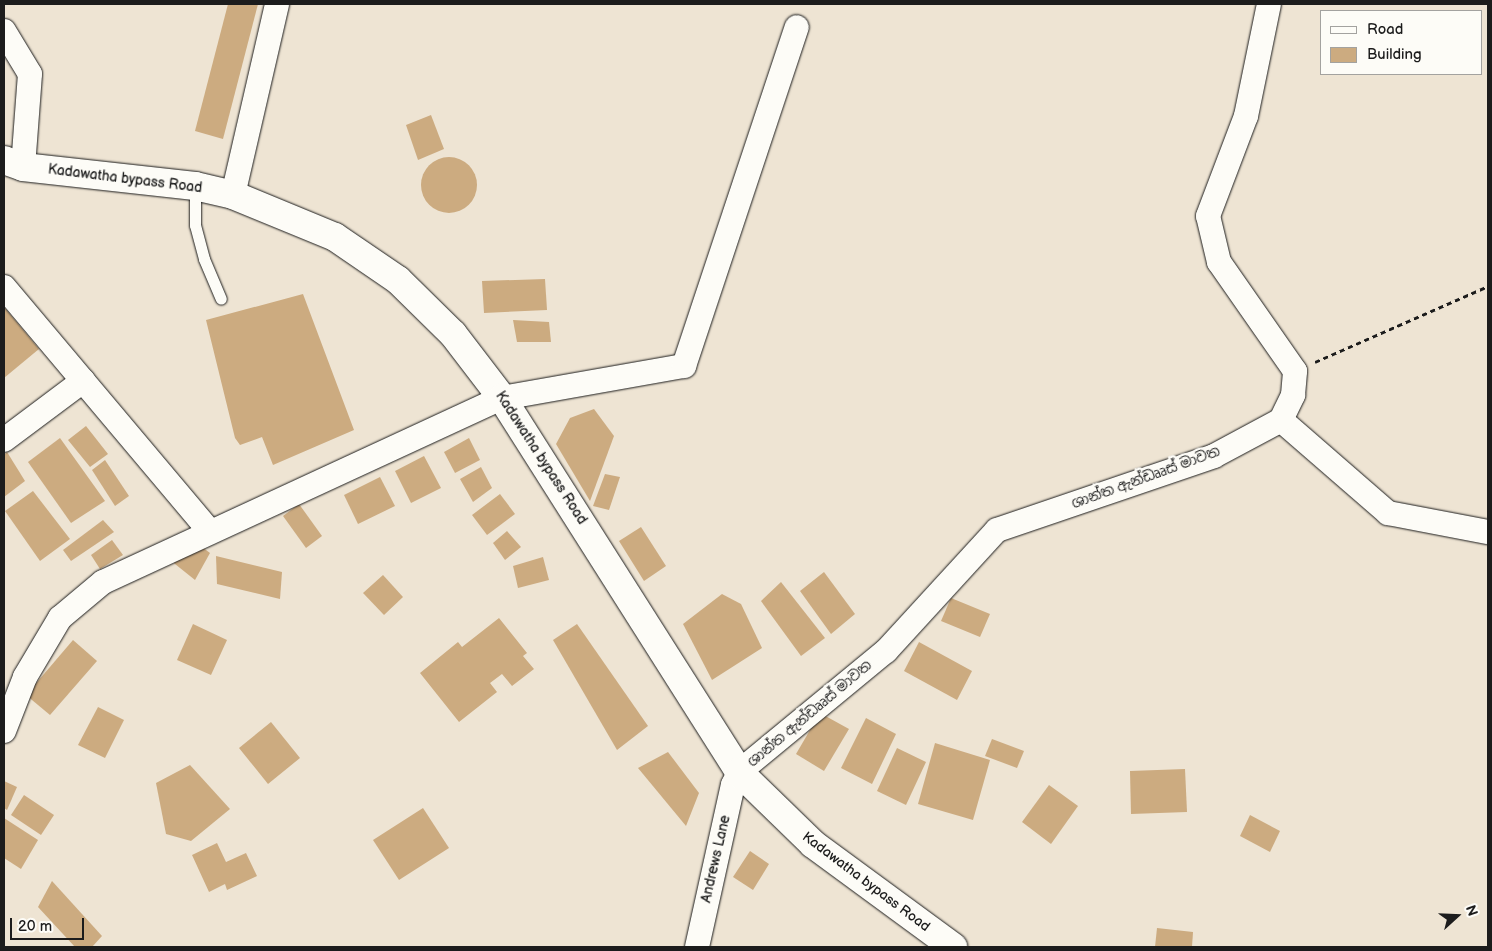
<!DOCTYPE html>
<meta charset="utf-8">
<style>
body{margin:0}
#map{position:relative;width:1492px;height:951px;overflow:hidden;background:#eee4d3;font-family:"Balsamiq Sans","Noto Sans Sinhala",sans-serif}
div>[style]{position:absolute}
.building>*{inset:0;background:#ccab80}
.round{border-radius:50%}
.path>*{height:3px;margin-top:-1.5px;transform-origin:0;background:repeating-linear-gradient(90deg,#1c1c1c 0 5px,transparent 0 9px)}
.roads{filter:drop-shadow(0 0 1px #1c1c1c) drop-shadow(0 0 1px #1c1c1c)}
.service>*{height:11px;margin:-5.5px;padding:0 5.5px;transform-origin:5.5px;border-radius:5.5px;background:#fdfcf7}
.minor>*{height:24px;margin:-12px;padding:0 12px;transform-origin:12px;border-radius:12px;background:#fdfcf7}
.tertiary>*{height:28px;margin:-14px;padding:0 14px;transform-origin:14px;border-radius:14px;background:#fdfcf7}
span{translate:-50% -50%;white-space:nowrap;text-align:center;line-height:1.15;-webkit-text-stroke:5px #fdfcf7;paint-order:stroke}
.street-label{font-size:14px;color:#1c1c1c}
.frame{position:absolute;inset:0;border:5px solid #1c1c1c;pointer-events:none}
.legend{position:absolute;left:1320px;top:10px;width:162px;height:65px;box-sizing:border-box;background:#fdfcf7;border:1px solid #a3a29f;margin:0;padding:6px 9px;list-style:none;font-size:15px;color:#1c1c1c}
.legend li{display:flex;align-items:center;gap:10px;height:25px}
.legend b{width:25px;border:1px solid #a3a29f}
.north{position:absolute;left:1432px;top:891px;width:50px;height:50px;-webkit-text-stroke:4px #fdfcf7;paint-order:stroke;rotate:70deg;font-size:14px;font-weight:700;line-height:20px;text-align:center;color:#1c1c1c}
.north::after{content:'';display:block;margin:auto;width:18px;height:22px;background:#1c1c1c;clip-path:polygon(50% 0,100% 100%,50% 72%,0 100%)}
.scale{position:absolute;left:10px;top:918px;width:74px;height:22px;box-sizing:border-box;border:2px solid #1c1c1c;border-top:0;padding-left:6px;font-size:15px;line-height:18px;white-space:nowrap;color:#1c1c1c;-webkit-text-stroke:4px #fdfcf7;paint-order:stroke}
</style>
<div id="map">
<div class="building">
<i style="clip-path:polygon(228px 4px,258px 4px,223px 139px,195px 131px)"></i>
<i style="clip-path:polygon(431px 115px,444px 149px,418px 160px,406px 125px)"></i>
<i class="round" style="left:421px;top:157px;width:56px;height:56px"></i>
<i style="clip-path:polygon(545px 279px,547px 310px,484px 313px,482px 281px)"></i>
<i style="clip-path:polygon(303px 294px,354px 430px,273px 465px,262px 437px,240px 445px,235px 438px,206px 320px)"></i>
<i style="clip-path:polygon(4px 307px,39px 349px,4px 378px)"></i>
<i style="clip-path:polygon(513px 320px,549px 322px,551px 342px,517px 342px)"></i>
<i style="clip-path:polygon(594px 409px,614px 436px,590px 501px,556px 444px,570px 418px)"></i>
<i style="clip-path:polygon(86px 426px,108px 454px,90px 467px,68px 440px)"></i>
<i style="clip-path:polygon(60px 438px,105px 501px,71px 523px,28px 462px)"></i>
<i style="clip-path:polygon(469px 438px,480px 460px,455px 473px,444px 452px)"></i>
<i style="clip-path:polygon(7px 452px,25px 481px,4px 497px,4px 455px)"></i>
<i style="clip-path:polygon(424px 456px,441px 488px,411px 503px,395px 471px)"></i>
<i style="clip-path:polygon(105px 460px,129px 496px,115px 506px,92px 470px)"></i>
<i style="clip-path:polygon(481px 467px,492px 488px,473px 502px,460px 479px)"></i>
<i style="clip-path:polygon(605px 474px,620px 477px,609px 510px,593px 506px)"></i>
<i style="clip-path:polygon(380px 477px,395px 506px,358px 524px,344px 495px)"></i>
<i style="clip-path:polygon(33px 491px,70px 539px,40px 561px,5px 511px)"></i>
<i style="clip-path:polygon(500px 494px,515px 514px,487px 535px,472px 515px)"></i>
<i style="clip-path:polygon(299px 504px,322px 536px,306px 548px,283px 516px)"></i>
<i style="clip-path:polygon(103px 520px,114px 532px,71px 561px,63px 550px)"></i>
<i style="clip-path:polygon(641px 527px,666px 566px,644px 581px,619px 541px)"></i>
<i style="clip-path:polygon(507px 531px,521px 547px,505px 560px,493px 543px)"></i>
<i style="clip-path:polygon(112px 540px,123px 555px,100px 569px,91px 555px)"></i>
<i style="clip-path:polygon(202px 547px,210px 553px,195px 580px,170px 560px)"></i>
<i style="clip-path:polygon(216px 556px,282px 572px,280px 599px,217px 584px)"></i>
<i style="clip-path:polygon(543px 557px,549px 580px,518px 588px,513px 566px)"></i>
<i style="clip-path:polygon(824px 572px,855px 614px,831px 634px,800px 591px)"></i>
<i style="clip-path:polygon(383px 575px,403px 597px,384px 615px,363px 593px)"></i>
<i style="clip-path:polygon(781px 582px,825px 638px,801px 656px,761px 601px)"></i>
<i style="clip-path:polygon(722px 594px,741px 604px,762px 648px,712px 680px,683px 624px)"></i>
<i style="clip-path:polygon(951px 598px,990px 614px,980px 637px,941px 621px)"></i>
<i style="clip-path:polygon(499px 618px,527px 653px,523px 656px,534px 669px,512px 686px,502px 674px,490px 683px,497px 692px,459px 722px,420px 673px,458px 642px,462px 647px)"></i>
<i style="clip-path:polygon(193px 624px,227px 640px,211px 675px,177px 660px)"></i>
<i style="clip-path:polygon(577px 624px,648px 726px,617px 750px,553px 640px)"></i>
<i style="clip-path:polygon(73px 640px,97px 661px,50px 715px,26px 695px)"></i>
<i style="clip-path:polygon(919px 642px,972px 671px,957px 700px,904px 671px)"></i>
<i style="clip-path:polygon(98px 707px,124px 720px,105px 758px,78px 745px)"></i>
<i style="clip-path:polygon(820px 713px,849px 729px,824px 771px,796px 754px)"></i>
<i style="clip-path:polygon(866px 718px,896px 734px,872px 784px,841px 768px)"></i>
<i style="clip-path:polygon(271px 722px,300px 758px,268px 784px,239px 748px)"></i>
<i style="clip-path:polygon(992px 739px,1024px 751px,1017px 768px,985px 756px)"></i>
<i style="clip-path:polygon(935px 743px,990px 760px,973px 820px,918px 804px)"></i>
<i style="clip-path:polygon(897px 748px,926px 762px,906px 805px,877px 791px)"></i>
<i style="clip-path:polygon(668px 752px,699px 793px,686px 826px,638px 768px)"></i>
<i style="clip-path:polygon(190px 765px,230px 809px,191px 841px,166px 834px,156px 783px)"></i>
<i style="clip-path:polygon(1185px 769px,1187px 812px,1131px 814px,1130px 771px)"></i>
<i style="clip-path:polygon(4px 781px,17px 787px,7px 810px,4px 808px)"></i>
<i style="clip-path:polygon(1049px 785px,1078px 806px,1051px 844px,1022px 822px)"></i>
<i style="clip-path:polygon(24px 795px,54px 815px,41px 835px,11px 815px)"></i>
<i style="clip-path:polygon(423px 808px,449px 848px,399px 880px,373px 840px)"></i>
<i style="clip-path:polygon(1250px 815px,1280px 831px,1270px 852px,1240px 836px)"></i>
<i style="clip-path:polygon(4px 818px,38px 840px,21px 869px,4px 858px)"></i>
<i style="clip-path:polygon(217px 843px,226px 862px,246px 853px,257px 876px,227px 890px,225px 884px,209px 892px,192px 855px)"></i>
<i style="clip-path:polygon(750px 851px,769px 864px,753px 890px,733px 877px)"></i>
<i style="clip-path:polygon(52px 881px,102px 936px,92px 947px,75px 947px,38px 907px)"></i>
<i style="clip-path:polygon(1157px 928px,1193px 932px,1192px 947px,1155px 947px)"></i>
</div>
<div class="path">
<i style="left:1315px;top:362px;width:189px;rotate:-23.7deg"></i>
</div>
<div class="roads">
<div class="service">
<i style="left:195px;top:186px;width:39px;rotate:90deg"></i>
<i style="left:195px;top:225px;width:35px;rotate:75deg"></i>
<i style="left:204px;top:259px;width:43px;rotate:67deg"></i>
</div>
<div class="minor">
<i style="left:4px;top:31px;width:50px;rotate:58.8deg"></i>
<i style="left:30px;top:74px;width:93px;rotate:94.3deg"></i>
<i style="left:233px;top:195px;width:196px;rotate:-77deg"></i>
<i style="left:4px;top:287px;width:320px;rotate:49.9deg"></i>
<i style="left:1281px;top:420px;width:142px;rotate:41deg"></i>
<i style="left:1388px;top:513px;width:102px;rotate:10.8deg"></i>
<i style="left:4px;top:440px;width:99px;rotate:-36.8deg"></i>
<i style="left:4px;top:731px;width:58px;rotate:-68.7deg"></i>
<i style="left:25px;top:677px;width:69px;rotate:-59.3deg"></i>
<i style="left:60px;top:618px;width:56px;rotate:-39.9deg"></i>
<i style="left:103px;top:582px;width:439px;rotate:-24.8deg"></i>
<i style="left:502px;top:398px;width:185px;rotate:-10deg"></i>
<i style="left:684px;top:366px;width:357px;rotate:-71.6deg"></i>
<i style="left:697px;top:947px;width:166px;rotate:-77.5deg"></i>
<i style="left:733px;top:785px;width:14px;rotate:-65deg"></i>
<i style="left:739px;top:772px;width:190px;rotate:-39.5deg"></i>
<i style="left:886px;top:651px;width:164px;rotate:-47.5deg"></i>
<i style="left:997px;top:530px;width:229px;rotate:-18.8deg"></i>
<i style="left:1214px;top:456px;width:76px;rotate:-28.2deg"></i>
<i style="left:1281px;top:420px;width:28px;rotate:-64deg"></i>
<i style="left:1293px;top:395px;width:24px;rotate:-85deg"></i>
<i style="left:1295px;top:371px;width:133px;rotate:-124.9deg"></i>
<i style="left:1219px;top:262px;width:47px;rotate:-103.4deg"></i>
<i style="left:1208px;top:216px;width:107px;rotate:-69.2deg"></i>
<i style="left:1246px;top:116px;width:114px;rotate:-78.4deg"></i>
</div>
<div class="tertiary">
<i style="left:4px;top:160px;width:20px;rotate:20deg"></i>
<i style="left:23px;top:167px;width:173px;rotate:6.3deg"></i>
<i style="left:195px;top:186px;width:39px;rotate:13deg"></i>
<i style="left:233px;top:195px;width:110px;rotate:22.4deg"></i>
<i style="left:335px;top:237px;width:76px;rotate:34.3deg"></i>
<i style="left:398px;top:280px;width:77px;rotate:44.5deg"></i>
<i style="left:453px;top:334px;width:81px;rotate:52.6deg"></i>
<i style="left:502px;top:398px;width:443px;rotate:57.6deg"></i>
<i style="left:739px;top:772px;width:103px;rotate:44.2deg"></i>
<i style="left:813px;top:844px;width:174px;rotate:36.3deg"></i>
</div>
</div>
<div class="street-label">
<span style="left:125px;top:179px;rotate:7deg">Kadawatha bypass Road</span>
<span style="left:541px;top:458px;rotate:57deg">Kadawatha bypass Road</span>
<span style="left:1146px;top:478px;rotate:-20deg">ශාන්ත ඇන්ඩෘෘස් මාවත</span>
<span style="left:810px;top:714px;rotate:-40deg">ශාන්ත ඇන්ඩෘෘස් මාවත</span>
<span style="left:716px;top:859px;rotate:-77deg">Andrews Lane</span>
<span style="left:866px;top:882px;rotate:37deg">Kadawatha bypass Road</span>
</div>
<div class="frame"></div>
<ul class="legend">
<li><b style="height:6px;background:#fdfcf7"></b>Road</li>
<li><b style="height:14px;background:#ccab80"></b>Building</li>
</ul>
<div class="north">N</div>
<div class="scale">20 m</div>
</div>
